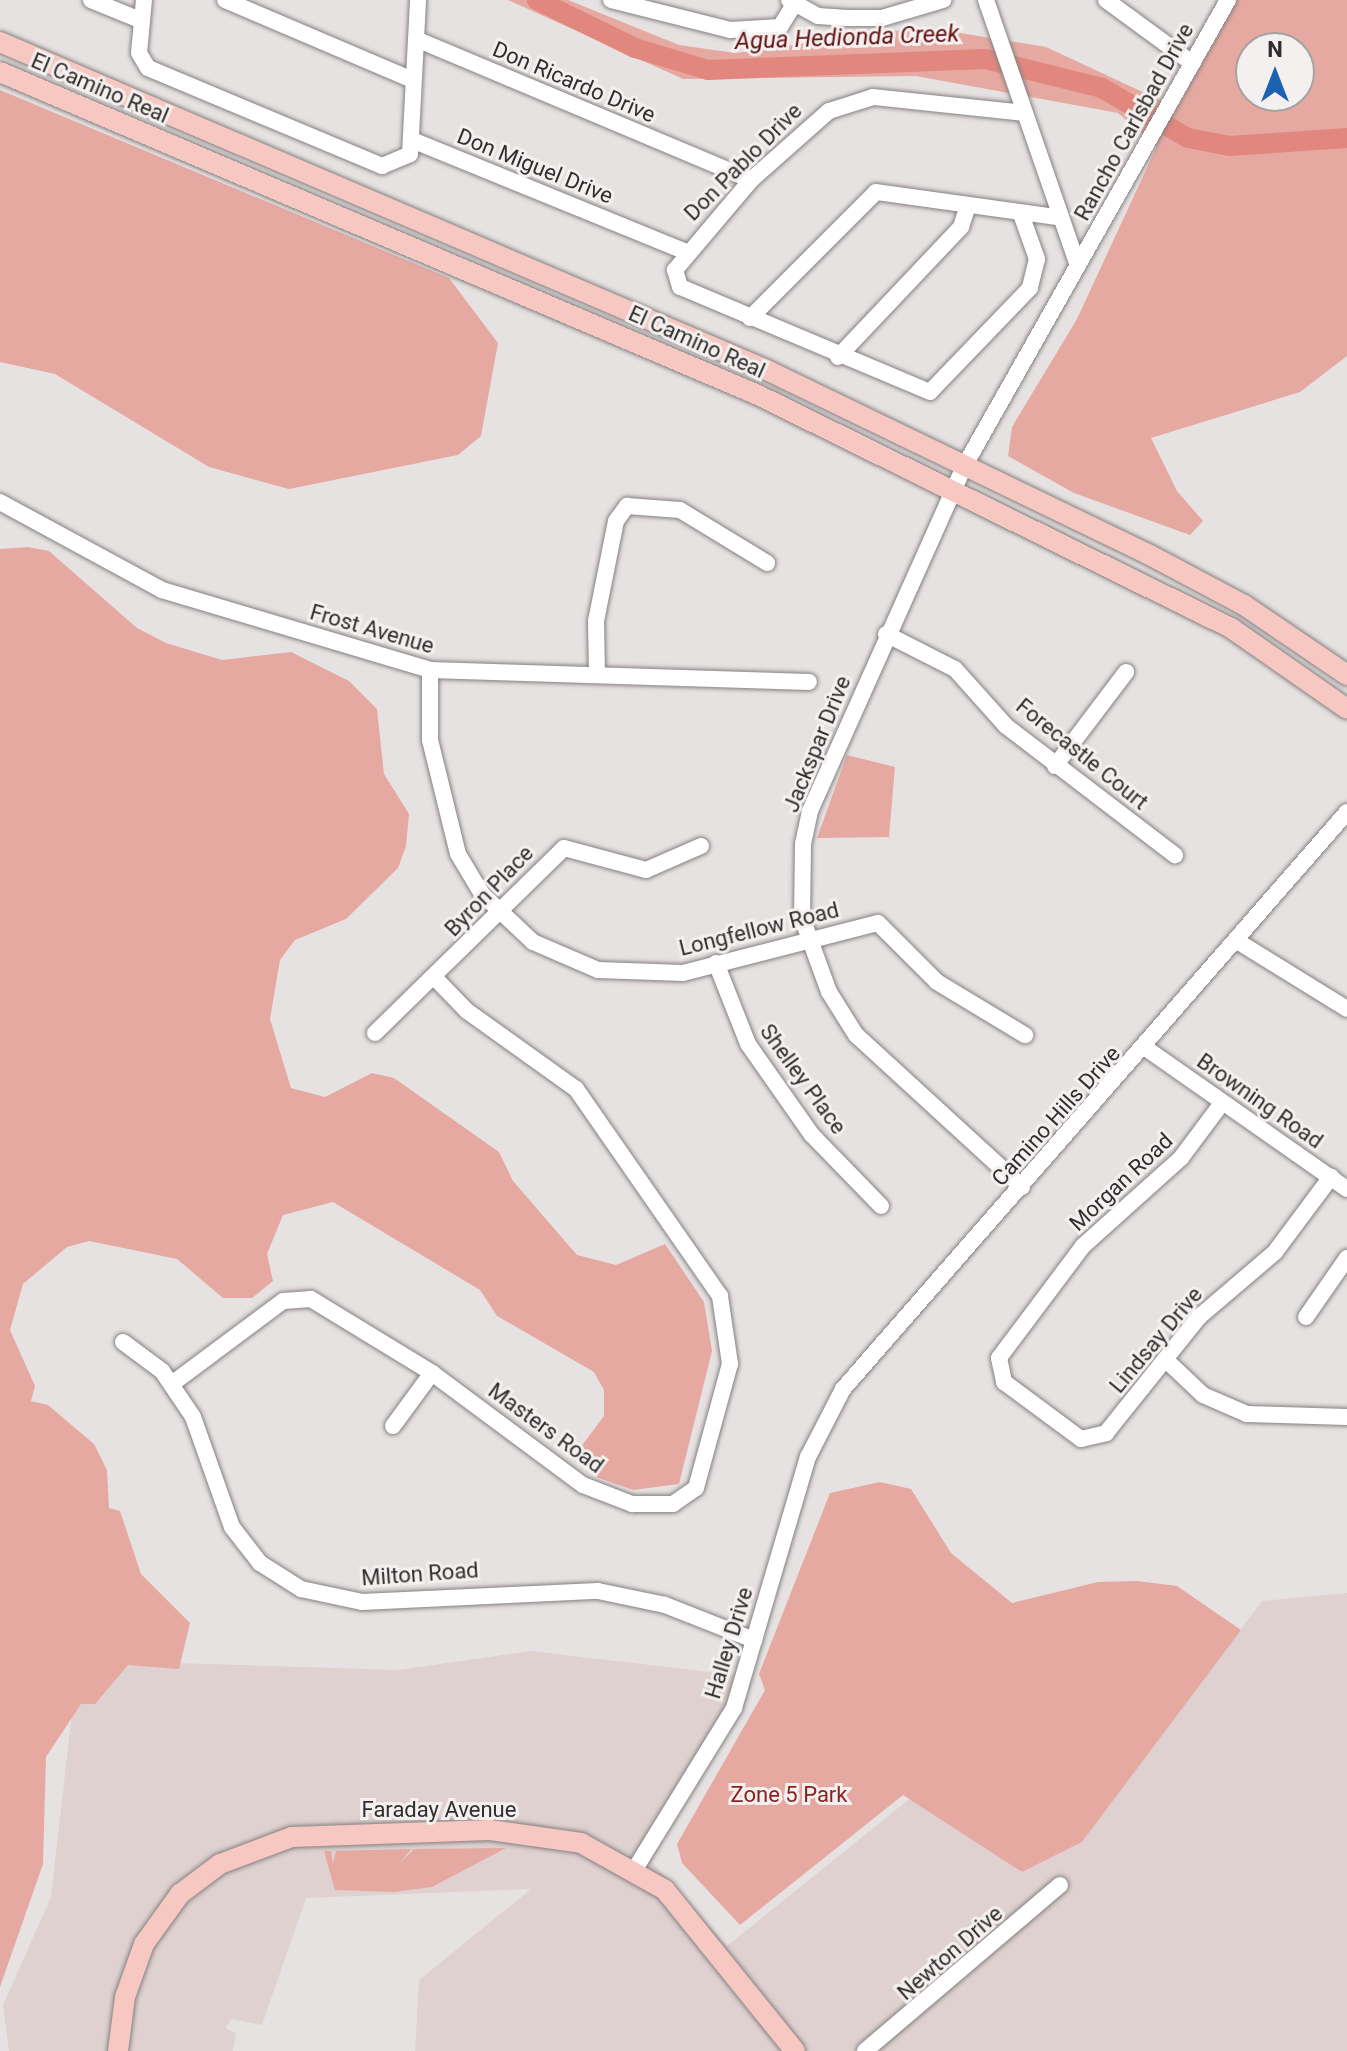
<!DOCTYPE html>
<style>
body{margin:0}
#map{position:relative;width:1347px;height:2051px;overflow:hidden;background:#e7e2e2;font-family:Roboto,sans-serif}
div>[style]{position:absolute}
.built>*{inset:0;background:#ded1cf}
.green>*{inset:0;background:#e5a9a2}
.river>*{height:20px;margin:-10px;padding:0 10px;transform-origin:10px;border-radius:10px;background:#e1877e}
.roads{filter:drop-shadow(0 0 2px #858181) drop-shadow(0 0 2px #858181)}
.minor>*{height:16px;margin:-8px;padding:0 8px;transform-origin:8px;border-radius:8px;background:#fff}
.major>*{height:20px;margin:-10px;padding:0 10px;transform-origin:10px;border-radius:10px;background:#f7c7c2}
span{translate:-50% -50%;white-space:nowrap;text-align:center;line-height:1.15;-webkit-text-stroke:6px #f4f0ef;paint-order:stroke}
.street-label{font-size:22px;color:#302e2e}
.park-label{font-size:22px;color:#8b2220}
.water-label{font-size:24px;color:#621212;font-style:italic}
.north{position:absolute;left:1235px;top:32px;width:80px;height:80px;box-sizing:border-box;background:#f4f0ef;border:2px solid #a6a2a2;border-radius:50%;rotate:0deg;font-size:22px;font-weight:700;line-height:32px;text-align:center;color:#302e2e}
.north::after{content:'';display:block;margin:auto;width:28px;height:36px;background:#1d62b2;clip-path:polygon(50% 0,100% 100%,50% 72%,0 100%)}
</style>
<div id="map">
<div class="built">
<i style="clip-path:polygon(1347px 1593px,1347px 2051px,415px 2051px,419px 1980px,531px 1889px,306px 1898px,262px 2025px,231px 2019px,226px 2028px,236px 2033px,233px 2051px,9px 2051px,3px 2005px,51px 1897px,78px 1660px,398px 1670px,531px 1651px,752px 1677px,651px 1861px,727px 1946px,913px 1796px,1022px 1872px,1082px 1842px,1262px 1601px)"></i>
</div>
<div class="green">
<i style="clip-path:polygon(evenodd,508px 0,568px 0,679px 45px,735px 53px,924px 27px,1046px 47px,1177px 108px,1237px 0,1347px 0,1347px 356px,1300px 392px,1151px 438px,1177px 491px,1203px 521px,1190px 535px,1074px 493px,1008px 456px,1012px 427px,1077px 319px,1157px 146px,1118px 113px,916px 76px,683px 79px,508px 0,1251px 48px,1299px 48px,1299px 96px,1251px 96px,1251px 48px)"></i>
<i style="clip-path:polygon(0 90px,449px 278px,498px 343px,481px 436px,458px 455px,289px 489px,209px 467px,55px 374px,0 362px)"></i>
<i style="clip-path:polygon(28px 547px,49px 551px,137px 628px,166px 643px,222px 660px,291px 652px,349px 681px,377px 709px,384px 774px,409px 814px,406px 846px,398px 868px,346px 919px,295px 940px,280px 960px,270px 1019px,291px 1088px,325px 1097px,372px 1073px,394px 1078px,499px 1152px,513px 1181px,577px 1255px,616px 1265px,665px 1244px,704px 1302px,712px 1351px,679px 1484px,633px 1490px,596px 1477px,574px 1456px,604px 1416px,604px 1390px,594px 1372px,497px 1316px,480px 1290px,333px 1202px,283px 1215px,267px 1254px,273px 1281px,252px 1298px,223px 1298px,177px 1259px,89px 1241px,67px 1247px,23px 1284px,10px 1330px,35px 1386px,31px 1401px,48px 1405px,94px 1444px,107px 1470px,109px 1508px,120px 1511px,141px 1574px,190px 1623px,179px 1669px,128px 1665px,95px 1704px,81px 1704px,46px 1757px,43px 1864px,0 1987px,0 549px)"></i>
<i style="clip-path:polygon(847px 755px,895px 767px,889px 837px,817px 838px)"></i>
<i style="clip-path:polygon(880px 1482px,911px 1489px,951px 1553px,1012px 1603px,1098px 1582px,1137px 1581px,1177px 1586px,1241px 1630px,1082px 1842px,1022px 1872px,903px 1795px,740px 1925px,682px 1863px,677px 1844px,765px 1690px,759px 1674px,830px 1493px)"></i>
<i style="clip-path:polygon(506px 1848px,432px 1887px,393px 1892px,335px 1890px,324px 1851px,331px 1851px,333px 1864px,336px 1851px,411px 1849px,399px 1864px,414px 1849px)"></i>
</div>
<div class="river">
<i style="left:537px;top:0;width:109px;rotate:26.1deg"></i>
<i style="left:635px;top:48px;width:76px;rotate:16.8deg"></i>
<i style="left:708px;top:70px;width:277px;rotate:-2.3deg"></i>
<i style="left:985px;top:59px;width:121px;rotate:13.9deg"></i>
<i style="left:1102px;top:88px;width:99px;rotate:30.2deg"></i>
<i style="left:1188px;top:138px;width:43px;rotate:10.8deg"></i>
<i style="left:1230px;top:146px;width:117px;rotate:-3.9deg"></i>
</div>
<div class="roads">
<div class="minor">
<i style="left:91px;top:0;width:53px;rotate:22.2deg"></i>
<i style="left:144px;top:0;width:53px;rotate:95.4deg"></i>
<i style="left:139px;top:53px;width:17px;rotate:59deg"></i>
<i style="left:148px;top:68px;width:254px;rotate:22.7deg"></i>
<i style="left:382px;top:166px;width:30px;rotate:-23deg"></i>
<i style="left:410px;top:154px;width:154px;rotate:-87deg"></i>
<i style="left:225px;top:0;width:204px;rotate:23.1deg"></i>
<i style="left:611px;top:0;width:123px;rotate:14.1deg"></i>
<i style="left:730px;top:30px;width:50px;rotate:-3.4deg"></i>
<i style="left:780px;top:27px;width:26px;rotate:-58deg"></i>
<i style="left:789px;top:0;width:33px;rotate:29deg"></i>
<i style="left:818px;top:16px;width:30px;rotate:4deg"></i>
<i style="left:848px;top:18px;width:34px"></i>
<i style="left:882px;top:18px;width:64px;rotate:-16.4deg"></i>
<i style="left:986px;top:0;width:281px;rotate:70.9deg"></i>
<i style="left:1106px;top:0;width:107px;rotate:36.2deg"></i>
<i style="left:416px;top:39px;width:363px;rotate:22.8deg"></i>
<i style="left:412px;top:140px;width:296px;rotate:22.2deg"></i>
<i style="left:1021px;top:214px;width:48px;rotate:70.4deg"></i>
<i style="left:1037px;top:259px;width:30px;rotate:104deg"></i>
<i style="left:1030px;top:288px;width:144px;rotate:133.9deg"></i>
<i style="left:930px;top:392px;width:271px;rotate:-157.2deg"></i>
<i style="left:680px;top:287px;width:18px;rotate:-106deg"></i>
<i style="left:675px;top:270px;width:118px;rotate:-49.8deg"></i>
<i style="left:751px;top:180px;width:104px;rotate:-41.5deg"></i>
<i style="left:829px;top:111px;width:46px;rotate:-17.7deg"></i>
<i style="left:873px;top:97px;width:152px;rotate:6deg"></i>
<i style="left:750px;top:318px;width:178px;rotate:-45deg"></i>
<i style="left:876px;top:192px;width:182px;rotate:7.9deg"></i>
<i style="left:838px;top:357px;width:179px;rotate:-46.6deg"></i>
<i style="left:961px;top:227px;width:22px;rotate:-72deg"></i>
<i style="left:0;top:502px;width:184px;rotate:28.5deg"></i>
<i style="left:162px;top:590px;width:280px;rotate:16.6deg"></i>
<i style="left:430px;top:670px;width:379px;rotate:1.8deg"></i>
<i style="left:886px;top:634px;width:77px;rotate:26.9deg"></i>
<i style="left:955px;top:669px;width:76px;rotate:48.2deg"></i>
<i style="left:1006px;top:726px;width:213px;rotate:37.4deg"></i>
<i style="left:430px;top:670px;width:70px;rotate:90deg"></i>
<i style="left:430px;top:740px;width:117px;rotate:76.2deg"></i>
<i style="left:458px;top:854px;width:47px;rotate:59deg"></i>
<i style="left:482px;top:894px;width:70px;rotate:43.3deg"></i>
<i style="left:533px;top:942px;width:71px;rotate:23.3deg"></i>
<i style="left:598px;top:970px;width:85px;rotate:2deg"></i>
<i style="left:683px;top:973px;width:201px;rotate:-14.4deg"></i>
<i style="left:878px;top:923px;width:83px;rotate:45deg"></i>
<i style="left:937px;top:982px;width:103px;rotate:31.1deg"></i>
<i style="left:597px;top:674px;width:53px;rotate:-91.1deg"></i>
<i style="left:596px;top:621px;width:102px;rotate:-78.7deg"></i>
<i style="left:616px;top:521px;width:19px;rotate:-54deg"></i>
<i style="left:627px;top:506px;width:53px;rotate:4.3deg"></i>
<i style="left:680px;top:510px;width:102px;rotate:31.3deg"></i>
<i style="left:1055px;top:766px;width:118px;rotate:-52.9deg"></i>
<i style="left:1237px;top:941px;width:129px;rotate:31.7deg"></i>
<i style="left:716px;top:963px;width:87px;rotate:68.4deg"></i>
<i style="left:748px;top:1044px;width:111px;rotate:54.9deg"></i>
<i style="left:812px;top:1135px;width:99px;rotate:45.8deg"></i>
<i style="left:375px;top:1033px;width:264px;rotate:-44.4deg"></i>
<i style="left:564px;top:848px;width:85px;rotate:15deg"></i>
<i style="left:646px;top:870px;width:60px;rotate:-23.6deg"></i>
<i style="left:1147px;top:1049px;width:244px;rotate:35deg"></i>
<i style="left:1222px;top:1103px;width:69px;rotate:126.7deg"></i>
<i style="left:1181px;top:1158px;width:132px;rotate:138.1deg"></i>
<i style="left:1083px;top:1246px;width:140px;rotate:126.9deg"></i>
<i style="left:999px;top:1358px;width:25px;rotate:78deg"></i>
<i style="left:1004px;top:1382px;width:96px;rotate:36.5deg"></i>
<i style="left:1081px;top:1439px;width:26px;rotate:-13deg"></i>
<i style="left:1106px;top:1433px;width:149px;rotate:-51.3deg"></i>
<i style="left:1199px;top:1317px;width:100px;rotate:-40.5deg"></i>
<i style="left:1275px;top:1252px;width:94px;rotate:-53.3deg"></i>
<i style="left:1022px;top:1187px;width:225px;rotate:-137.5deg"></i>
<i style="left:856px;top:1035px;width:51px;rotate:-122.1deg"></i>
<i style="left:829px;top:992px;width:79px;rotate:-110deg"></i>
<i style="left:802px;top:918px;width:74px;rotate:-89.2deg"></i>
<i style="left:803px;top:844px;width:34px;rotate:-78deg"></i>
<i style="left:810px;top:811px;width:379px;rotate:-65.9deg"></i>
<i style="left:965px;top:465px;width:534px;rotate:-60.51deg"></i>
<i style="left:1306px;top:1317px;width:72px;rotate:-55.2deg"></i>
<i style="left:123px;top:1342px;width:49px;rotate:36.6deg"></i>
<i style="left:162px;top:1371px;width:55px;rotate:56deg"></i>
<i style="left:193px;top:1417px;width:117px;rotate:70.5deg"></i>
<i style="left:232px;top:1527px;width:46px;rotate:52.1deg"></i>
<i style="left:260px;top:1563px;width:49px;rotate:32.4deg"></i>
<i style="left:301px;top:1589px;width:62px;rotate:12deg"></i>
<i style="left:362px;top:1602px;width:236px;rotate:-2.7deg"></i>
<i style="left:598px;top:1591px;width:68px;rotate:11.8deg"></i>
<i style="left:665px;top:1605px;width:96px;rotate:21.5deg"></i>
<i style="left:1166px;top:1360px;width:51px;rotate:43.4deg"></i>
<i style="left:1203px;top:1395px;width:48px;rotate:23.4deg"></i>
<i style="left:1247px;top:1414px;width:100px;rotate:1.7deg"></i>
<i style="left:173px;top:1383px;width:137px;rotate:-36.7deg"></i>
<i style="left:283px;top:1301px;width:28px;rotate:-4deg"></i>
<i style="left:311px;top:1299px;width:142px;rotate:31.4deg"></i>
<i style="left:432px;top:1373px;width:188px;rotate:36.6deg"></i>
<i style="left:583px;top:1485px;width:53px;rotate:21.2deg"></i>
<i style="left:632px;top:1504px;width:41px"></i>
<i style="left:673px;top:1504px;width:28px;rotate:-35deg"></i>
<i style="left:696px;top:1488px;width:129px;rotate:-74.7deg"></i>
<i style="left:730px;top:1364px;width:69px;rotate:-98.4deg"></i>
<i style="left:720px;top:1296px;width:252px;rotate:-124.8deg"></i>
<i style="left:576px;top:1089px;width:134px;rotate:-144.4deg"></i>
<i style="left:467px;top:1011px;width:46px;rotate:-134.1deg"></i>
<i style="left:393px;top:1426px;width:66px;rotate:-53.7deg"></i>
<i style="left:635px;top:1869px;width:189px;rotate:-58.4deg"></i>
<i style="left:734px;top:1708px;width:262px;rotate:-73.6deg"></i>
<i style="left:808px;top:1457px;width:76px;rotate:-62.8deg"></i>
<i style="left:843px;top:1389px;width:766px;rotate:-48.86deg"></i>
<i style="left:865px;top:2051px;width:256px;rotate:-40.4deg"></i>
</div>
<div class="major">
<i style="left:0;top:42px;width:836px;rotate:23.16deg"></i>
<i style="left:769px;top:371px;width:421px;rotate:25.8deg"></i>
<i style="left:1148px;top:554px;width:109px;rotate:28deg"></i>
<i style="left:1244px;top:605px;width:125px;rotate:34.2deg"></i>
<i style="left:0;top:72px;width:824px;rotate:23.08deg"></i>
<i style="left:758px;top:395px;width:527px;rotate:26.22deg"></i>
<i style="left:1231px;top:628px;width:141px;rotate:34.9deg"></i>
<i style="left:118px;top:2051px;width:54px;rotate:-82.6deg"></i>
<i style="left:125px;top:1997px;width:56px;rotate:-70.3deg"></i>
<i style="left:144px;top:1944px;width:62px;rotate:-54.2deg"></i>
<i style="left:180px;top:1894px;width:50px;rotate:-36.9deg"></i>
<i style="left:220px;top:1864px;width:77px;rotate:-20.6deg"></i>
<i style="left:292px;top:1837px;width:198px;rotate:-2deg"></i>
<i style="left:490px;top:1830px;width:92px;rotate:8.1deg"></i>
<i style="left:581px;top:1843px;width:96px;rotate:29.2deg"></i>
<i style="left:665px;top:1890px;width:207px;rotate:51.1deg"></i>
</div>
</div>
<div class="street-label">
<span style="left:574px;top:82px;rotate:23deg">Don Ricardo Drive</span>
<span style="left:100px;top:88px;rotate:23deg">El Camino Real</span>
<span style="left:1134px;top:122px;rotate:-61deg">Rancho Carlsbad Drive</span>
<span style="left:743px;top:162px;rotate:-45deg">Don Pablo Drive</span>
<span style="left:535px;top:166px;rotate:22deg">Don Miguel Drive</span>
<span style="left:697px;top:342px;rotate:24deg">El Camino Real</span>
<span style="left:372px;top:629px;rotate:16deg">Frost Avenue</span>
<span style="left:817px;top:744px;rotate:-68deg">Jackspar Drive</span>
<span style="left:1082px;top:754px;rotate:39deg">Forecastle Court</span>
<span style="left:489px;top:891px;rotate:-46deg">Byron Place</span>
<span style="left:759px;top:929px;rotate:-14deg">Longfellow Road</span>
<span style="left:803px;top:1079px;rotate:54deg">Shelley Place</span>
<span style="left:1260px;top:1101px;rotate:35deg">Browning Road</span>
<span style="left:1056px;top:1116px;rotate:-48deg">Camino Hills Drive</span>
<span style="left:1121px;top:1182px;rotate:-43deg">Morgan Road</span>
<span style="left:1156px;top:1340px;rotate:-50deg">Lindsay Drive</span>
<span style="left:546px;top:1428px;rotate:36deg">Masters Road</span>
<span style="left:420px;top:1574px;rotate:-4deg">Milton Road</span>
<span style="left:729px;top:1643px;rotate:-73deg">Halley Drive</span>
<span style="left:439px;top:1810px">Faraday Avenue</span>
<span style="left:950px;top:1953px;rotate:-41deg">Newton Drive</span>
</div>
<div class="park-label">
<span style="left:789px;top:1795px">Zone 5 Park</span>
</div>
<div class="water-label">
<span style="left:847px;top:38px;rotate:-2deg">Agua Hedionda Creek</span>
</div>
<div class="north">N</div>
</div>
